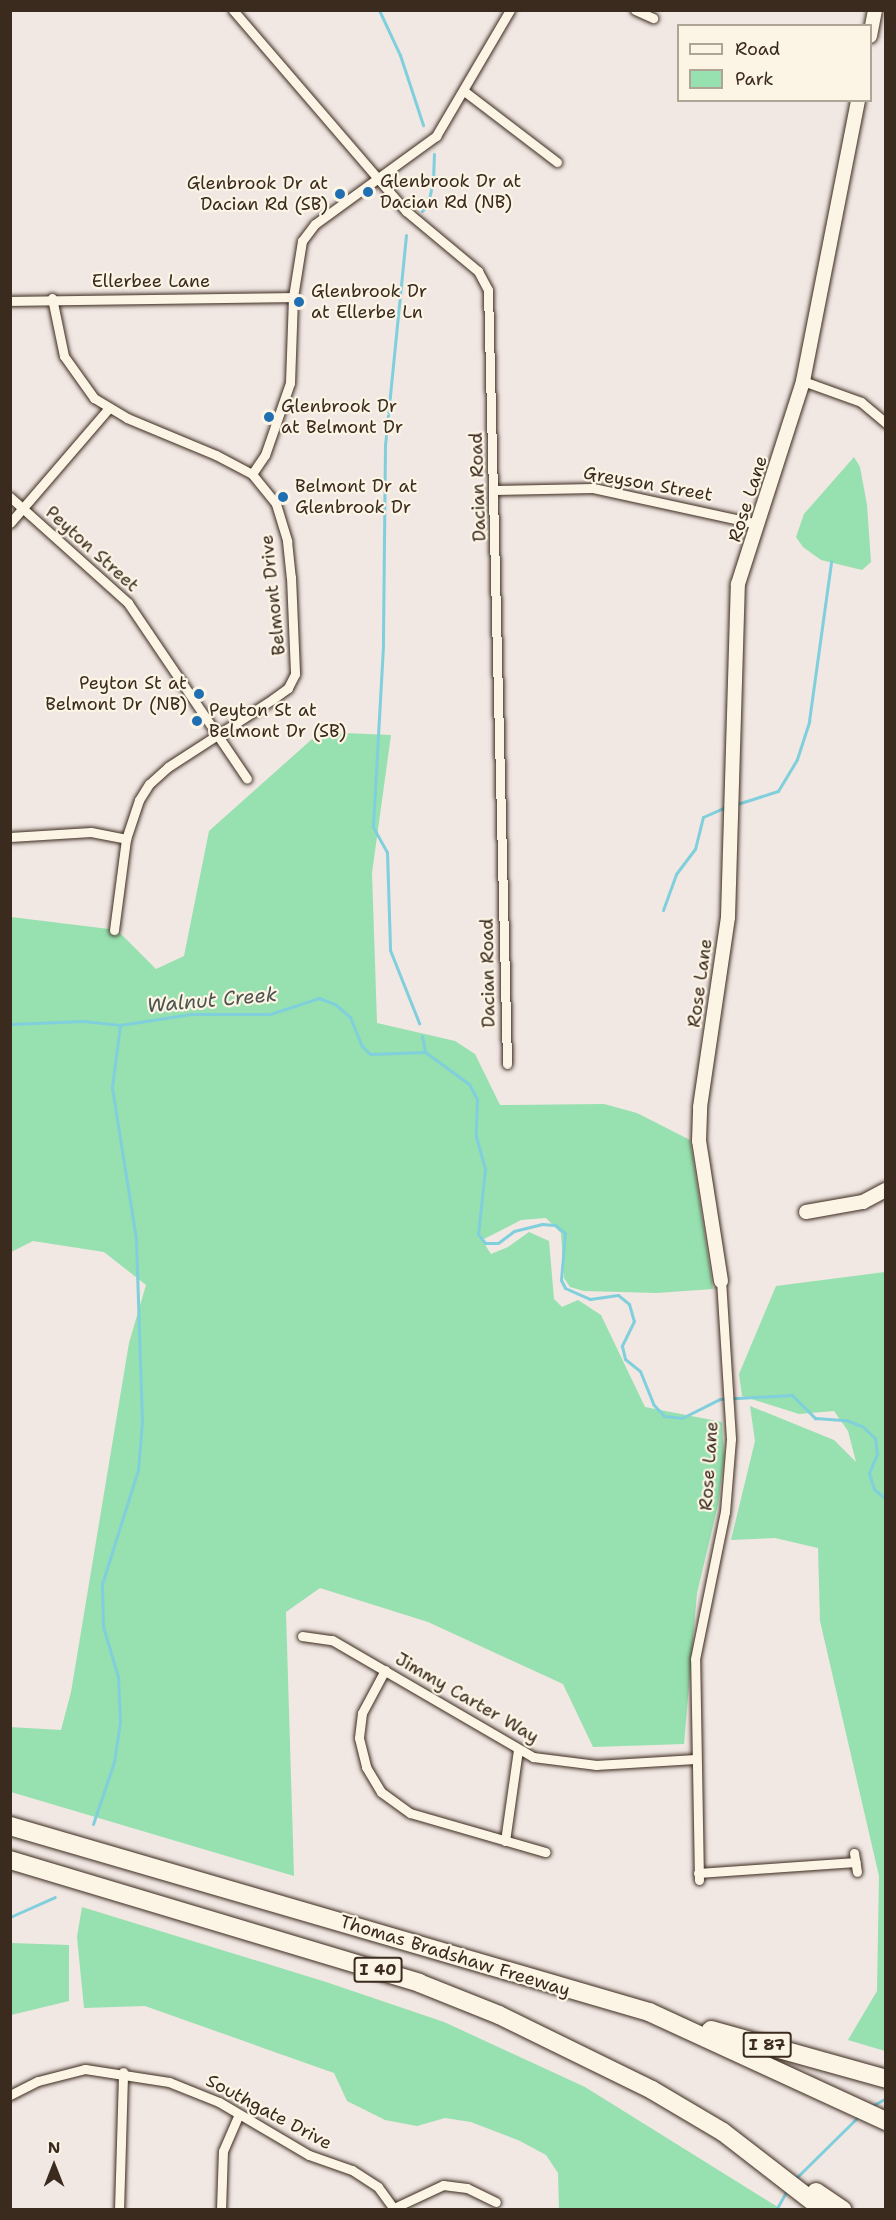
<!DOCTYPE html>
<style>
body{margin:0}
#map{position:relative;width:896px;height:2220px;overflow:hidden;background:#f1e7e3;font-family:"Shantell Sans",sans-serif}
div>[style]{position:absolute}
.green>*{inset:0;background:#97e0af}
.stream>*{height:3px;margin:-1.5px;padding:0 1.5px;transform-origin:1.5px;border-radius:1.5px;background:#80cfdc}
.roads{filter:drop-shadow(0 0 2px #3b2a1e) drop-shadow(0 0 2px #3b2a1e)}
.street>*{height:9px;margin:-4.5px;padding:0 4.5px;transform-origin:4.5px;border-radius:4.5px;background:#fcf5e5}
.secondary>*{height:14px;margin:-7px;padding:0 7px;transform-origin:7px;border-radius:7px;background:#fcf5e5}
.highway>*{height:18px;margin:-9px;padding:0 9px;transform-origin:9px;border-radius:9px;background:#fcf5e5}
.dots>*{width:16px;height:16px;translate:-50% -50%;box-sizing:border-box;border:3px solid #fcf5e5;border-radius:50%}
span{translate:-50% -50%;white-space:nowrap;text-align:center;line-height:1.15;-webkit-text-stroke:4.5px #fcf5e5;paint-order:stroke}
.shield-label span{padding:2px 4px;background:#fcf5e5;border:2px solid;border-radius:4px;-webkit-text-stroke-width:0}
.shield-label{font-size:16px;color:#3b2a1e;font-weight:700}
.poi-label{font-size:18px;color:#3b2a1e}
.left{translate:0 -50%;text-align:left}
.right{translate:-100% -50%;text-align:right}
.street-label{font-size:18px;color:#3b2a1e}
.water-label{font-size:20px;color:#4c534e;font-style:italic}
.frame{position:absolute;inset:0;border:12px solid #3b2a1e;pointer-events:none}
.legend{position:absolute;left:677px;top:24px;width:195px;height:78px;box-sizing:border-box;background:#fcf5e5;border:2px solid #afa495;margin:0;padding:8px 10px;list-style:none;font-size:18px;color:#3b2a1e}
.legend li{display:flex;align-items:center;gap:12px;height:30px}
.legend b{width:30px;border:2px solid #afa495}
.north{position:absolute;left:24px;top:2136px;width:60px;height:60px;-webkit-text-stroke:4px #fcf5e5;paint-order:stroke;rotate:0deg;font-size:16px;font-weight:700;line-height:24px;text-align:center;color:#3b2a1e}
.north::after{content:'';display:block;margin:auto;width:21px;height:27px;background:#3b2a1e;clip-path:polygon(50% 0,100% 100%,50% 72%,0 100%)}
</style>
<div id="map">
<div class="green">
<i style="clip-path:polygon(854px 457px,860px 467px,867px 505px,871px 562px,862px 570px,821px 560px,803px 547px,796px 537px,804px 514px)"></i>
<i style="clip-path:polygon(320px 732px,391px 735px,372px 873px,377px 1023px,455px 1041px,475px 1054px,500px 1105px,604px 1104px,637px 1113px,690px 1140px,713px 1289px,657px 1293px,584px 1291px,570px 1287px,564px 1278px,561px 1233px,546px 1218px,521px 1220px,484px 1239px,478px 1234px,491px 1254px,508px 1247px,529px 1232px,549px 1241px,554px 1299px,562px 1307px,578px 1300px,601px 1315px,645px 1407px,722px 1422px,724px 1457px,718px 1505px,697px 1593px,684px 1744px,593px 1747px,563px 1684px,428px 1622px,320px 1588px,286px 1612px,294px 1876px,11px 1792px,10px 1727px,61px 1730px,71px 1692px,129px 1343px,146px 1285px,104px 1252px,33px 1241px,11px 1252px,11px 917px,117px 930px,156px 969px,184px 956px,209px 831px)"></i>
<i style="clip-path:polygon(885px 1272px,886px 1272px,885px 2051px,848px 2040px,877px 1991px,879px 1876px,820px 1621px,818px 1548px,775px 1538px,731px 1540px,755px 1441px,750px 1406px,834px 1440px,856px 1462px,848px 1431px,834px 1411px,799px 1414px,742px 1396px,739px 1374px,776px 1286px)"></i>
<i style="clip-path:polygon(82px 1907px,326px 1982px,444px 2022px,585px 2087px,781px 2209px,559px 2209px,558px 2173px,546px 2155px,520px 2141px,471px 2122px,445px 2118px,417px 2126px,385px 2120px,347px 2101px,334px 2073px,145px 2006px,84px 2008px,77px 1937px)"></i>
<i style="clip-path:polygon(11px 1943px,69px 1945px,69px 2001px,11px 2015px)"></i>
</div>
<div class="stream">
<i style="left:379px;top:10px;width:50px;rotate:65deg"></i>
<i style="left:400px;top:55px;width:74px;rotate:71.8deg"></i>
<i style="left:422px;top:211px;width:9px;rotate:-49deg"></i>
<i style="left:428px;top:204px;width:24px;rotate:-78deg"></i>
<i style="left:433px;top:181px;width:27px;rotate:-88deg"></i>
<i style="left:406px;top:235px;width:211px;rotate:95.7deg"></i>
<i style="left:385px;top:445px;width:201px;rotate:90.6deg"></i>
<i style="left:383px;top:646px;width:181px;rotate:93.2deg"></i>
<i style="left:373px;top:827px;width:29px;rotate:61deg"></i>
<i style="left:387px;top:852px;width:98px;rotate:88.2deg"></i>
<i style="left:390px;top:950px;width:79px;rotate:68.3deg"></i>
<i style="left:734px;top:805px;width:46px;rotate:-17.7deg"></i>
<i style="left:778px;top:791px;width:37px;rotate:-59deg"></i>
<i style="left:797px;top:759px;width:40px;rotate:-72deg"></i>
<i style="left:809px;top:721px;width:161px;rotate:-82.1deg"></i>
<i style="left:663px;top:910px;width:38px;rotate:-70deg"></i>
<i style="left:676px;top:874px;width:31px;rotate:-53deg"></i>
<i style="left:695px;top:849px;width:33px;rotate:-76deg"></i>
<i style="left:703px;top:817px;width:27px;rotate:-24deg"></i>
<i style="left:10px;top:1024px;width:73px;rotate:-2.4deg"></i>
<i style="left:83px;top:1021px;width:37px;rotate:6deg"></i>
<i style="left:120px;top:1025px;width:72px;rotate:-8.8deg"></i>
<i style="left:191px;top:1014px;width:79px"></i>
<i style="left:270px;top:1014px;width:52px;rotate:-18.1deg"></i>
<i style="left:319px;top:998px;width:17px;rotate:21deg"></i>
<i style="left:335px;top:1004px;width:20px;rotate:41deg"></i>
<i style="left:350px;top:1017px;width:31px;rotate:68deg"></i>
<i style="left:362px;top:1046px;width:11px;rotate:45deg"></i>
<i style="left:370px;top:1054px;width:55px;rotate:-2.1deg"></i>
<i style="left:425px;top:1052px;width:54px;rotate:36deg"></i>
<i style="left:469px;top:1084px;width:17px;rotate:62deg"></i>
<i style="left:477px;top:1099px;width:38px;rotate:92deg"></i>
<i style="left:476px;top:1137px;width:33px;rotate:74deg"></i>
<i style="left:485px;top:1169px;width:65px;rotate:96.1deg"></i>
<i style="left:478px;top:1234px;width:11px;rotate:52deg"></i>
<i style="left:485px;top:1243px;width:13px"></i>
<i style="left:498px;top:1243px;width:20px;rotate:-37deg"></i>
<i style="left:514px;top:1231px;width:29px;rotate:-14deg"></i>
<i style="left:542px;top:1224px;width:13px;rotate:4deg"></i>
<i style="left:555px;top:1225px;width:13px;rotate:39deg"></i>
<i style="left:565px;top:1233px;width:47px;rotate:94.9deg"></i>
<i style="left:561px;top:1280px;width:9px;rotate:63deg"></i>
<i style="left:565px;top:1288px;width:27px;rotate:24deg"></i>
<i style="left:590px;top:1299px;width:28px;rotate:-8deg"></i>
<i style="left:618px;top:1295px;width:14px;rotate:39deg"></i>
<i style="left:629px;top:1304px;width:18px;rotate:74deg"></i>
<i style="left:634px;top:1321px;width:28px;rotate:116deg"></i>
<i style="left:622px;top:1346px;width:13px;rotate:77deg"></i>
<i style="left:625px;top:1359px;width:19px;rotate:39deg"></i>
<i style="left:640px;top:1371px;width:35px;rotate:68deg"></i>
<i style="left:653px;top:1404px;width:16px;rotate:47deg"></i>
<i style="left:664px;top:1416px;width:18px;rotate:6deg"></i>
<i style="left:682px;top:1418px;width:42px;rotate:-26.6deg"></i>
<i style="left:720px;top:1399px;width:72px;rotate:-3.2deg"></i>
<i style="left:792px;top:1395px;width:33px;rotate:45deg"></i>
<i style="left:815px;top:1418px;width:31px;rotate:4deg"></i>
<i style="left:846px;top:1420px;width:17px;rotate:21deg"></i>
<i style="left:862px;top:1426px;width:18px;rotate:43deg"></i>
<i style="left:875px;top:1438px;width:16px;rotate:83deg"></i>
<i style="left:877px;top:1454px;width:21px;rotate:113deg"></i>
<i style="left:869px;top:1473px;width:17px;rotate:73deg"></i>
<i style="left:874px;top:1489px;width:16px;rotate:40deg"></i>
<i style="left:422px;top:1036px;width:16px;rotate:79deg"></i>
<i style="left:93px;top:1824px;width:65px;rotate:-71.3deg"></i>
<i style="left:114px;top:1762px;width:40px;rotate:-81.5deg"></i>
<i style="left:120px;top:1722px;width:45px;rotate:-92.5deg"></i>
<i style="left:118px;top:1677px;width:53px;rotate:-106.4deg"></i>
<i style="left:103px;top:1626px;width:42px;rotate:-91.4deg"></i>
<i style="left:102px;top:1584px;width:120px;rotate:-72.5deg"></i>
<i style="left:138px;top:1470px;width:49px;rotate:-85.3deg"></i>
<i style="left:142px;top:1421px;width:182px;rotate:-91.9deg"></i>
<i style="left:136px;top:1239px;width:154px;rotate:-99deg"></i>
<i style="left:112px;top:1087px;width:63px;rotate:-82.6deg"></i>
<i style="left:10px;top:1917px;width:49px;rotate:-24deg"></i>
<i style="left:870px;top:2107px;width:18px;rotate:-29deg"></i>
<i style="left:794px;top:2180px;width:93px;rotate:-44.6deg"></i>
<i style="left:776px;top:2210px;width:23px;rotate:-61deg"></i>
</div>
<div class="roads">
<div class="street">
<i style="left:233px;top:10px;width:265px;rotate:49.3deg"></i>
<i style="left:406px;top:211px;width:94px;rotate:39.8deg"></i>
<i style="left:478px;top:271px;width:21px;rotate:62deg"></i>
<i style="left:488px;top:290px;width:774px;rotate:88.59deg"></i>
<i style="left:635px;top:10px;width:20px;rotate:24deg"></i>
<i style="left:464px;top:91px;width:117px;rotate:37.4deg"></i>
<i style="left:52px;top:298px;width:59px;rotate:78.3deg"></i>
<i style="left:64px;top:356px;width:52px;rotate:54.5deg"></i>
<i style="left:94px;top:398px;width:39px;rotate:31deg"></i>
<i style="left:127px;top:418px;width:96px;rotate:22.6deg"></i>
<i style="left:216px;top:455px;width:41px;rotate:27.8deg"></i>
<i style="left:252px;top:474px;width:38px;rotate:51deg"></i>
<i style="left:276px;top:504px;width:39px;rotate:73deg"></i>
<i style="left:287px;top:541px;width:36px;rotate:84deg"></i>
<i style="left:291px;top:577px;width:97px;rotate:87.6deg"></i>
<i style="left:295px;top:674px;width:16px;rotate:117deg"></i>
<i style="left:288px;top:688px;width:19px;rotate:144deg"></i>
<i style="left:273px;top:699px;width:125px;rotate:147.1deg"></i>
<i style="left:168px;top:767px;width:25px;rotate:138deg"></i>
<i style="left:149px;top:784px;width:19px;rotate:122deg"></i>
<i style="left:139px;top:800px;width:41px;rotate:108.4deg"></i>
<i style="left:126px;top:839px;width:92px;rotate:97.5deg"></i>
<i style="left:10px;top:301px;width:283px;rotate:-0.8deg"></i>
<i style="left:803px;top:381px;width:62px;rotate:19.9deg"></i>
<i style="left:861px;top:402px;width:33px;rotate:40deg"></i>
<i style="left:252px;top:474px;width:23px;rotate:-56deg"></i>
<i style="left:265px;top:455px;width:76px;rotate:-70.9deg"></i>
<i style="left:290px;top:383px;width:86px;rotate:-88deg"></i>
<i style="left:293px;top:297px;width:57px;rotate:-80.9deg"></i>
<i style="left:302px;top:241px;width:21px;rotate:-53deg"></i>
<i style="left:315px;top:224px;width:150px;rotate:-36deg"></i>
<i style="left:436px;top:136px;width:146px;rotate:-59.6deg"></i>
<i style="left:495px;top:490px;width:98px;rotate:-1.2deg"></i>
<i style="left:593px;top:488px;width:169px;rotate:12.3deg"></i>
<i style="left:10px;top:497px;width:159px;rotate:41.9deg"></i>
<i style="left:128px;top:603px;width:212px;rotate:55.9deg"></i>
<i style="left:10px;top:523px;width:152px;rotate:-49.3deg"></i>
<i style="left:10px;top:837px;width:81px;rotate:-3.5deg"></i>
<i style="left:91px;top:832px;width:36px;rotate:11deg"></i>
<i style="left:302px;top:1636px;width:30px;rotate:8deg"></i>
<i style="left:332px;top:1640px;width:233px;rotate:30.2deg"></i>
<i style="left:533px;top:1757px;width:64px;rotate:7.2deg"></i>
<i style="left:596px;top:1765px;width:99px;rotate:-3.5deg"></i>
<i style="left:385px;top:1670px;width:49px;rotate:118.1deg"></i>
<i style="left:362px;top:1713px;width:25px;rotate:97deg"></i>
<i style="left:359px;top:1738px;width:30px;rotate:76deg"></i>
<i style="left:366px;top:1767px;width:29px;rotate:59deg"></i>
<i style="left:381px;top:1792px;width:36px;rotate:36deg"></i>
<i style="left:410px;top:1813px;width:141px;rotate:16.1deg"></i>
<i style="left:505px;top:1841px;width:92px;rotate:-81.9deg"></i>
<i style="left:854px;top:1853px;width:19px;rotate:81deg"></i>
<i style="left:698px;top:1873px;width:158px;rotate:-4deg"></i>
<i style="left:699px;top:1880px;width:221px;rotate:-91deg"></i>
<i style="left:695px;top:1659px;width:150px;rotate:-78.5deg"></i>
<i style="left:725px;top:1512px;width:73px;rotate:-85.3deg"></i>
<i style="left:731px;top:1439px;width:158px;rotate:-93.6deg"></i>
<i style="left:10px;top:2095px;width:31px;rotate:-27deg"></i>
<i style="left:38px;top:2081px;width:49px;rotate:-14.3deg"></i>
<i style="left:85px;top:2069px;width:85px;rotate:8.8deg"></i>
<i style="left:169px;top:2082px;width:54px;rotate:21.8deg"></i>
<i style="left:219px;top:2102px;width:104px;rotate:30.5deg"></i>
<i style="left:309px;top:2155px;width:46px;rotate:19.2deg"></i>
<i style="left:352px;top:2170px;width:31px;rotate:33deg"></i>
<i style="left:378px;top:2187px;width:29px;rotate:54deg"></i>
<i style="left:394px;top:2208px;width:54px;rotate:-25.1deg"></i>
<i style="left:443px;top:2185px;width:24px;rotate:7deg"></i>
<i style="left:467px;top:2188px;width:32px;rotate:26deg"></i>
<i style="left:119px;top:2210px;width:138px;rotate:-88.3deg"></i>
<i style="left:221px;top:2210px;width:59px;rotate:-88.1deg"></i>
<i style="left:223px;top:2151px;width:40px;rotate:-66.6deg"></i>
</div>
<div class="secondary">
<i style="left:870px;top:36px;width:26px;rotate:-79deg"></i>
<i style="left:806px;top:1212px;width:58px;rotate:-10deg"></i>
<i style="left:863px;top:1202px;width:26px;rotate:-28deg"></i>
<i style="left:721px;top:1281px;width:142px;rotate:-98.9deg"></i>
<i style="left:699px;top:1141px;width:34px;rotate:-88deg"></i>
<i style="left:700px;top:1107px;width:192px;rotate:-81.6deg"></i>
<i style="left:728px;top:917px;width:333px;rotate:-88.3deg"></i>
<i style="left:738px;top:584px;width:213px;rotate:-72.2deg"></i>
<i style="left:803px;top:381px;width:286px;rotate:-78.9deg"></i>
</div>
<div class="highway">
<i style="left:10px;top:1826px;width:666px;rotate:16.23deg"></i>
<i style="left:649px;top:2012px;width:261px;rotate:24.7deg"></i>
<i style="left:10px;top:1860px;width:427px;rotate:16.7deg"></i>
<i style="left:419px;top:1983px;width:86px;rotate:21.8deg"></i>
<i style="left:499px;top:2015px;width:170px;rotate:26.1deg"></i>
<i style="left:652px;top:2090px;width:82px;rotate:30.6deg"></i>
<i style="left:723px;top:2132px;width:128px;rotate:37.7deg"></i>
<i style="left:711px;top:2030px;width:182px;rotate:15.6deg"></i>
<i style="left:816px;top:2192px;width:32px;rotate:34deg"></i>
</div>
</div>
<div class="dots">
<i style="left:368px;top:192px;background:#1f6fb2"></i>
<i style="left:340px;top:194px;background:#1f6fb2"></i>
<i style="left:299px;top:302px;background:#1f6fb2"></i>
<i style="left:269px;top:417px;background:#1f6fb2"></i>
<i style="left:283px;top:497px;background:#1f6fb2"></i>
<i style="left:199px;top:694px;background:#1f6fb2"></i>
<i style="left:197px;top:721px;background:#1f6fb2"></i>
</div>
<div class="shield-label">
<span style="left:378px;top:1970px">I 40</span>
<span style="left:767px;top:2045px">I 87</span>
</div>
<div class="poi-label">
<span class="left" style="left:380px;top:192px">Glenbrook Dr at<br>Dacian Rd (NB)</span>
<span class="right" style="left:328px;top:194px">Glenbrook Dr at<br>Dacian Rd (SB)</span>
<span class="left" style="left:311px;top:302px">Glenbrook Dr<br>at Ellerbe Ln</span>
<span class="left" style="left:281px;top:417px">Glenbrook Dr<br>at Belmont Dr</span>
<span class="left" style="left:295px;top:497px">Belmont Dr at<br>Glenbrook Dr</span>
<span class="right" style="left:187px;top:694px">Peyton St at<br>Belmont Dr (NB)</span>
<span class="left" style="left:209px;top:721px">Peyton St at<br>Belmont Dr (SB)</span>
</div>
<div class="street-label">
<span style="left:151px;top:281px">Ellerbee Lane</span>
<span style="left:648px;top:484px;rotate:10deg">Greyson Street</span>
<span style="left:478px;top:487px;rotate:-92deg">Dacian Road</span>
<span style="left:748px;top:499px;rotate:-72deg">Rose Lane</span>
<span style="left:92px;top:549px;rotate:42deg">Peyton Street</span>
<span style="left:273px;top:595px;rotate:-96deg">Belmont Drive</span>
<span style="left:488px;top:973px;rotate:-91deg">Dacian Road</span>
<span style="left:700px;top:983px;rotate:-82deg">Rose Lane</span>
<span style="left:709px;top:1466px;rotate:-86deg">Rose Lane</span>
<span style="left:467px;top:1698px;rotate:30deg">Jimmy Carter Way</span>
<span style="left:455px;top:1956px;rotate:17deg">Thomas Bradshaw Freeway</span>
<span style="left:269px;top:2112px;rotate:28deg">Southgate Drive</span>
</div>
<div class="water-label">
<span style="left:212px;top:1000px;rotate:-5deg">Walnut Creek</span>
</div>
<div class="frame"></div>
<ul class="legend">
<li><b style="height:8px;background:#fcf5e5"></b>Road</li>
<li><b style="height:16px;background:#97e0af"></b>Park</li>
</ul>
<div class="north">N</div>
</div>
